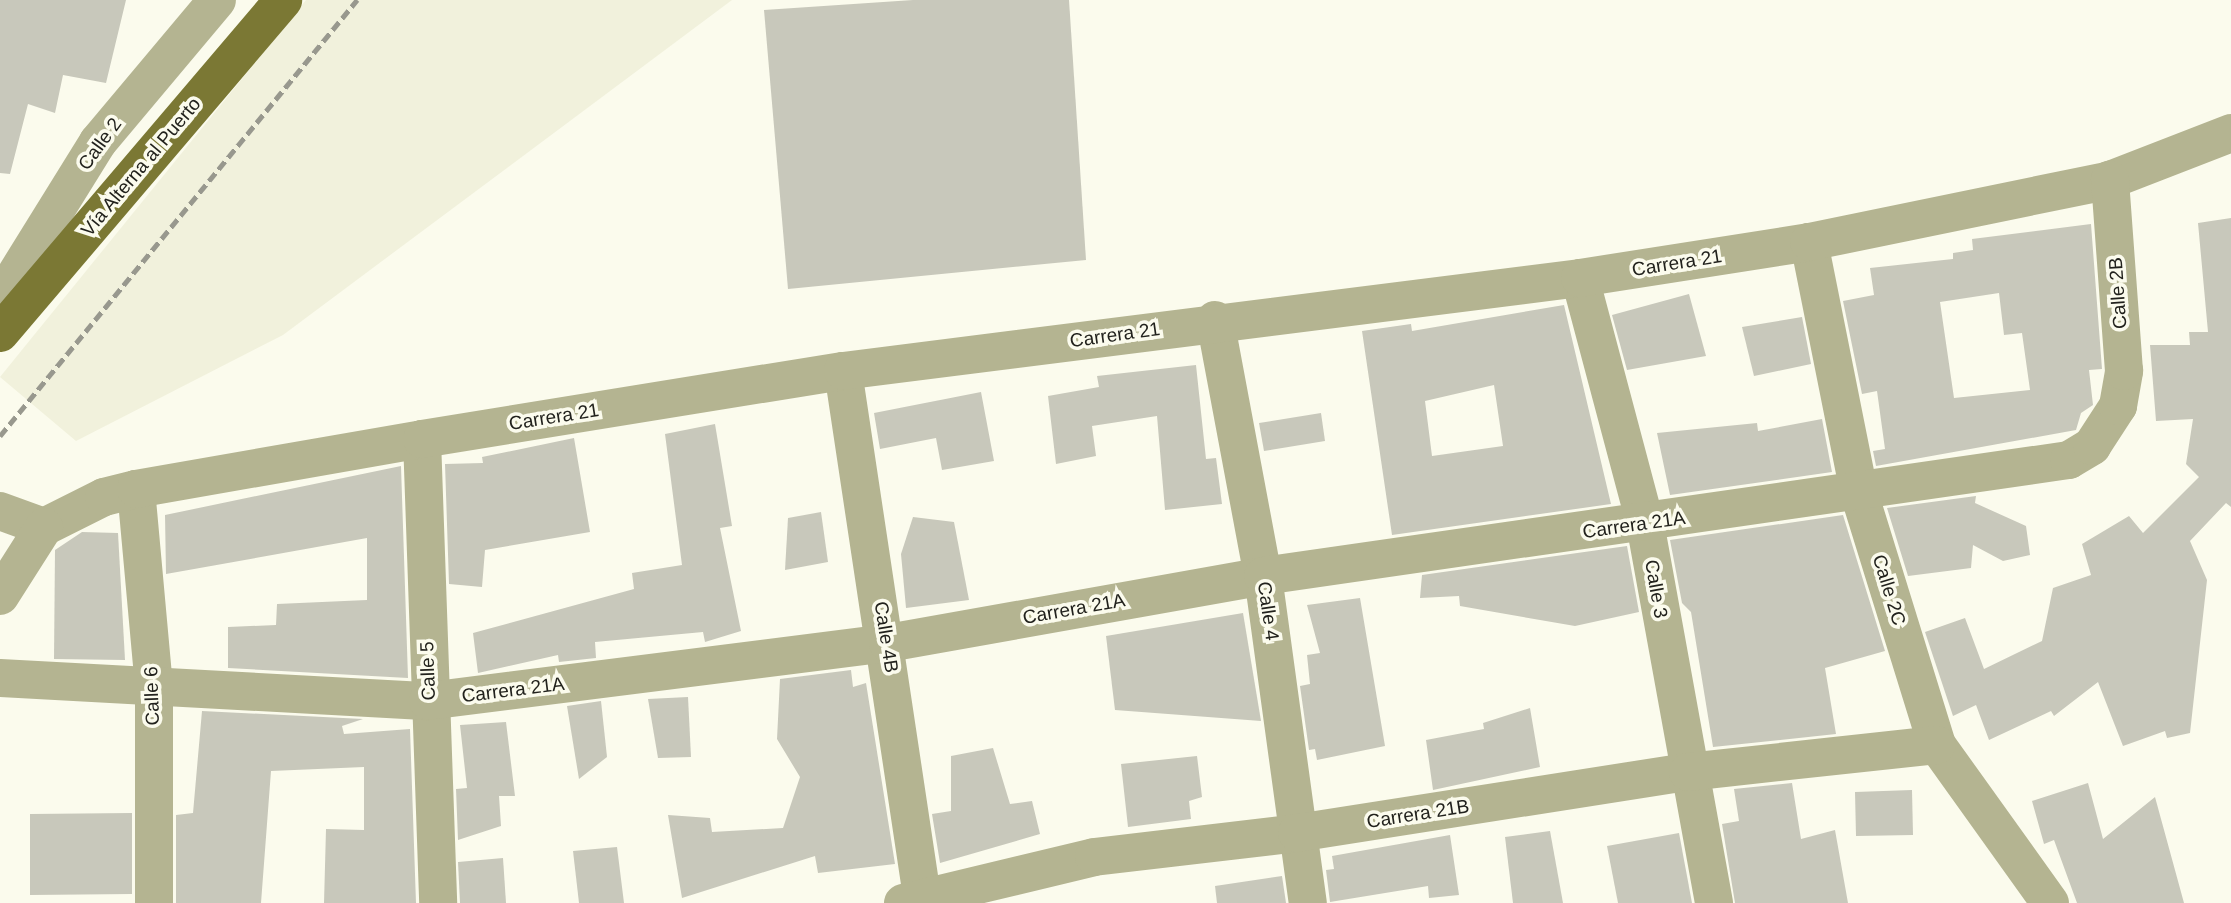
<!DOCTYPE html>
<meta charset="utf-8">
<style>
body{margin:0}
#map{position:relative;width:2231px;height:903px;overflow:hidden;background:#fbfbed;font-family:Helvetica,sans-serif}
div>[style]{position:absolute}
.built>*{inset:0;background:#f1f1dc}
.building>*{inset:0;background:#c8c8bb}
.minor>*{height:38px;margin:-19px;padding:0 19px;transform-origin:19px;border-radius:19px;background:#b4b491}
.major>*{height:38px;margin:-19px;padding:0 19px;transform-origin:19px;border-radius:19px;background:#7b7834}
.rail>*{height:5px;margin-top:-2.5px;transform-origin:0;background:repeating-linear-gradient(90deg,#98988e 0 10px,transparent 0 15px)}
span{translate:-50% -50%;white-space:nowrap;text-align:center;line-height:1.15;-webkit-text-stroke:7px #fbfbed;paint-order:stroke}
.street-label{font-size:19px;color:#22221d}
</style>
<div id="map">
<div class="built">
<i style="clip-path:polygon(306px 0,732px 0,283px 335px,76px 441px,0 377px)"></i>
</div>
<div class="building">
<i style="clip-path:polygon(0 0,126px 0,106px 83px,63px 75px,55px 113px,28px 104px,10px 174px,0 173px)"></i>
<i style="clip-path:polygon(913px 0,1069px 0,1086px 260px,788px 289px,764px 10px)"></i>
<i style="clip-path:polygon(2231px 218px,2231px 507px,2226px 503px,2190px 541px,2207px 580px,2190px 733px,2167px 738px,2165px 731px,2123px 746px,2098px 682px,2054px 716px,2051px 711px,1989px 740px,1976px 705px,1953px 716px,1925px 632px,1965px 618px,1984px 669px,2042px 641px,2053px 588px,2091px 575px,2082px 544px,2129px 516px,2143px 533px,2199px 477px,2186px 464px,2193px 419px,2156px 421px,2150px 345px,2190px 345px,2189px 332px,2208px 332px,2198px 223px)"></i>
<i style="clip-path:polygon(evenodd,2091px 224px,2102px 369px,2089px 370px,2093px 405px,2081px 413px,2076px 430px,1876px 466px,1873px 451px,1885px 449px,1877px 391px,1862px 394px,1843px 301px,1874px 295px,1870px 268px,1953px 259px,1953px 253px,1973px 250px,1972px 239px,2091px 224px,1999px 293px,2004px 335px,2022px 333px,2030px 390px,1954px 398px,1940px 302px,1999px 293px)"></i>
<i style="clip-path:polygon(1689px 294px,1706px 356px,1627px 370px,1612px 315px)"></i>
<i style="clip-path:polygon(evenodd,1564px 305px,1611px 504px,1392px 535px,1362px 331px,1411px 324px,1412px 331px,1564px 305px,1494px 385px,1503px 446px,1432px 456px,1425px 401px,1494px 385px)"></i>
<i style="clip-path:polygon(1802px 317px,1811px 364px,1754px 376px,1742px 327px)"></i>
<i style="clip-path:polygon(1196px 365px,1206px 459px,1216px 458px,1222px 504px,1165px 510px,1157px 416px,1092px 426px,1096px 456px,1056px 464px,1048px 396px,1099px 387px,1097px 376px)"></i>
<i style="clip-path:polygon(981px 392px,994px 461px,942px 470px,936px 438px,880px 449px,874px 413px)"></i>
<i style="clip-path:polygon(1321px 413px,1325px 441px,1264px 451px,1259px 423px)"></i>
<i style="clip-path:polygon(1822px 419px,1832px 472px,1670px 495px,1657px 433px,1757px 423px,1758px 431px)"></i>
<i style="clip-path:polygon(715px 424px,732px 526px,720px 528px,741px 631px,705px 642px,703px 632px,595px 642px,596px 658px,559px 662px,558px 655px,478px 673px,473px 633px,634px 589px,632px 573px,682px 565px,665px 434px)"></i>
<i style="clip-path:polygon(574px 438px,590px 532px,485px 550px,482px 587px,449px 584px,445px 464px,483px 463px,482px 457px)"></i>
<i style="clip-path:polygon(401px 466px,408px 678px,228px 668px,228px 627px,276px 625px,277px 604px,367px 600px,367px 538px,166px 574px,165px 515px)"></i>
<i style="clip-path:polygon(1976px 496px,1975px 503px,2026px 526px,2030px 555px,2003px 561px,1973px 545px,1971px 568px,1908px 576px,1887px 508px)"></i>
<i style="clip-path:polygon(821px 512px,828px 562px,785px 570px,788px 518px)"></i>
<i style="clip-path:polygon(1843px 515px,1885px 651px,1825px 668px,1836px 734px,1713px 747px,1691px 612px,1682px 603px,1670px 540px)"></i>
<i style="clip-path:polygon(913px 517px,954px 522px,969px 600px,906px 608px,901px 554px)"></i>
<i style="clip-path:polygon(82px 532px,118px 533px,125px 660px,54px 659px,55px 550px)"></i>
<i style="clip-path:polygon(1627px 546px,1639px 612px,1575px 626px,1460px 606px,1459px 596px,1420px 598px,1422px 575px)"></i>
<i style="clip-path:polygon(1360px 598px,1385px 746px,1317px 760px,1315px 749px,1309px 750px,1300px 686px,1310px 684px,1307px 655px,1320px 653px,1307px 605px)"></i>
<i style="clip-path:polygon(1243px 613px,1261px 721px,1115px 710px,1106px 636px)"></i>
<i style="clip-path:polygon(851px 670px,853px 687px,866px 683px,895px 864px,818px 873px,815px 856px,682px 898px,668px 815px,710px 818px,712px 832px,783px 828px,800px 777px,777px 739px,780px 679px)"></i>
<i style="clip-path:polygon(688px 697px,691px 757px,658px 758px,648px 699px)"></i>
<i style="clip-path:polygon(601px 701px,607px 757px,579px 779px,567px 706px)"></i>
<i style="clip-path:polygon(1530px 708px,1540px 767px,1433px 790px,1426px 740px,1484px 729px,1483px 723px)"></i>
<i style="clip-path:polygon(202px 711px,363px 719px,342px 726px,344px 734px,410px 729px,416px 903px,324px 903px,326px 829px,364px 830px,364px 767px,271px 771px,261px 903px,176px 903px,176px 815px,193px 813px)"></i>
<i style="clip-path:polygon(506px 722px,515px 796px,499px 796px,501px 826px,458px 840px,456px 789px,467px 788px,460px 725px)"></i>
<i style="clip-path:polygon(993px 748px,1010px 804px,1032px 801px,1040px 834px,940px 863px,932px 814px,951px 811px,951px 756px)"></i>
<i style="clip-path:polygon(1197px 756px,1202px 797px,1189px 801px,1191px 819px,1128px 827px,1121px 764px)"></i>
<i style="clip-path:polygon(1792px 783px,1801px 839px,1835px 830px,1848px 903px,1735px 903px,1722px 824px,1739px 821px,1734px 789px)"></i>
<i style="clip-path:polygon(2088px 783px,2103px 839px,2155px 797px,2184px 903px,2077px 903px,2054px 840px,2044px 844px,2032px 801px)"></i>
<i style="clip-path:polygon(1912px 790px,1913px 835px,1856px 836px,1855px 792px)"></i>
<i style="clip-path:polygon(132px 813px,132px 894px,30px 895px,30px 814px)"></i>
<i style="clip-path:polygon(1550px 831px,1563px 903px,1513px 903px,1505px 837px)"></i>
<i style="clip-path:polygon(1679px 833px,1692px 903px,1618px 903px,1607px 846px)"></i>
<i style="clip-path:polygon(1450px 835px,1459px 895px,1429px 898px,1428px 886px,1330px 902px,1326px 870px,1334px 869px,1332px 856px)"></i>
<i style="clip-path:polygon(617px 847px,624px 903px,579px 903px,573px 851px)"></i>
<i style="clip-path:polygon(503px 858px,506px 903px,460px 903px,458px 862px)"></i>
<i style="clip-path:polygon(1282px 876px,1286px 903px,1217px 903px,1215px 886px)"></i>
</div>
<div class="minor">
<i style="left:1809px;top:242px;width:256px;rotate:78.7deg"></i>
<i style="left:1859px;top:493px;width:264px;rotate:72.8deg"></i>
<i style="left:1937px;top:745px;width:194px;rotate:54.4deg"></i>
<i style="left:1580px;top:278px;width:253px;rotate:75.1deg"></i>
<i style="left:1645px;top:523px;width:386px;rotate:79.7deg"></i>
<i style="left:0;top:300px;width:186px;rotate:-58.2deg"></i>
<i style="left:98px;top:142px;width:185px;rotate:-50deg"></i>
<i style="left:1215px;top:320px;width:260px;rotate:79.4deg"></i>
<i style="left:1263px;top:576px;width:330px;rotate:82.2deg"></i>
<i style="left:843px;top:371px;width:538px;rotate:81.45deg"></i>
<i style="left:422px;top:439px;width:464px;rotate:88deg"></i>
<i style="left:136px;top:489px;width:200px;rotate:84.8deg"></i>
<i style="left:154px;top:688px;width:215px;rotate:90deg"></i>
<i style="left:0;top:511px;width:47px;rotate:20deg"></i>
<i style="left:44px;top:527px;width:67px;rotate:-26.6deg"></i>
<i style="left:104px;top:497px;width:33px;rotate:-14deg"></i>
<i style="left:136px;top:489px;width:290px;rotate:-9.9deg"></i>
<i style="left:422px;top:439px;width:426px;rotate:-9.2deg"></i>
<i style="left:843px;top:371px;width:743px;rotate:-7.19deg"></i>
<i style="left:1580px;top:278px;width:232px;rotate:-8.9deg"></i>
<i style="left:1809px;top:242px;width:307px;rotate:-11.6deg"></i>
<i style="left:2110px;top:180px;width:130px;rotate:-21.2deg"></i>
<i style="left:0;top:596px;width:82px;rotate:-57.5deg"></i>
<i style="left:0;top:678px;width:429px;rotate:3.1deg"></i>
<i style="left:428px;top:701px;width:464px;rotate:-7.2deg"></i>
<i style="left:888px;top:643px;width:381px;rotate:-10.1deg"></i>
<i style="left:1263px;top:576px;width:814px;rotate:-8.19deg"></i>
<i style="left:2069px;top:460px;width:27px;rotate:-31deg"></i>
<i style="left:2092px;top:446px;width:48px;rotate:-57deg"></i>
<i style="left:2118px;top:406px;width:36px;rotate:-80deg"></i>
<i style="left:2124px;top:371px;width:192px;rotate:-94.2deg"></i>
<i style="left:903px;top:903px;width:196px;rotate:-13.5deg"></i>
<i style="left:1094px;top:857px;width:204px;rotate:-6.7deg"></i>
<i style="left:1297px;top:833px;width:396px;rotate:-8.9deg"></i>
<i style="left:1688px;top:772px;width:250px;rotate:-6.2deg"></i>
</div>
<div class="major">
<i style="left:0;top:333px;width:437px;rotate:-49.6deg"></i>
</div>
<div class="rail">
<i style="left:0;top:436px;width:564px;rotate:-50.69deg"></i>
</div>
<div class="street-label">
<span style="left:100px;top:144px;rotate:-54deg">Calle 2</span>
<span style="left:141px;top:167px;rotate:-50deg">Vía Alterna al Puerto</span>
<span style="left:1677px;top:263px;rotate:-9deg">Carrera 21</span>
<span style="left:2118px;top:293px;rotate:-94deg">Calle 2B</span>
<span style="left:1115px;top:335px;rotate:-8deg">Carrera 21</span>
<span style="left:554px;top:417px;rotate:-9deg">Carrera 21</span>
<span style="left:1634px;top:525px;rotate:-8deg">Carrera 21A</span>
<span style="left:1656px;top:589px;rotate:80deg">Calle 3</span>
<span style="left:1889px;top:590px;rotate:73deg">Calle 2C</span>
<span style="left:1074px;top:609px;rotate:-10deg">Carrera 21A</span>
<span style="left:1268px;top:611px;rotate:82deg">Calle 4</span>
<span style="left:886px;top:637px;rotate:81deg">Calle 4B</span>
<span style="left:428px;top:671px;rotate:-92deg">Calle 5</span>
<span style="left:513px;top:690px;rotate:-7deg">Carrera 21A</span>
<span style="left:152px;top:696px;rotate:-92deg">Calle 6</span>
<span style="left:1418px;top:814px;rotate:-9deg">Carrera 21B</span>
</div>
</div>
